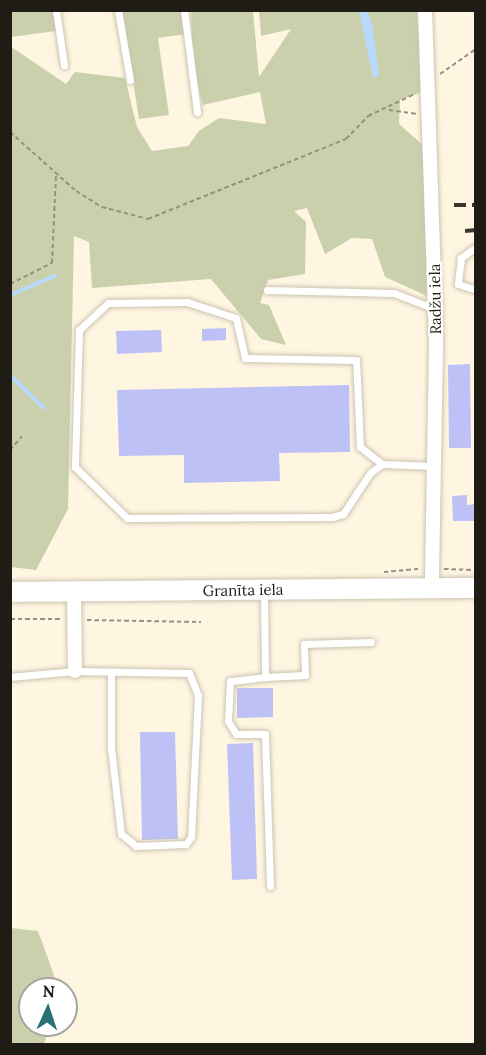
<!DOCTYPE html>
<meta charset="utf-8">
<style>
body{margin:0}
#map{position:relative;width:486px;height:1055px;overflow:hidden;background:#fff6e2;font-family:Lora,serif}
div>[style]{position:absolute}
.green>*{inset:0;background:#cad0ac}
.water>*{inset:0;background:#b8d9fb}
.stream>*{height:4px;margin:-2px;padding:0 2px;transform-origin:2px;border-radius:2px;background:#b8d9fb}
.building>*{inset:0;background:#bec1f5}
.path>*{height:2px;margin-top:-1px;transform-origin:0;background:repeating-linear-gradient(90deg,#969082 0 4.5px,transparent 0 7.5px)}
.roads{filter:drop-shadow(0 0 2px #ccc4b1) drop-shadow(0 0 2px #ccc4b1)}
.service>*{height:7px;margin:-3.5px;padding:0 3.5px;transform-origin:3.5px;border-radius:3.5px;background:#fff}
.minor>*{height:14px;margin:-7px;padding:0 7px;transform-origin:7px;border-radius:7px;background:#fff}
.secondary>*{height:20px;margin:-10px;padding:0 10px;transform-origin:10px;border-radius:10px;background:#fff}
.rail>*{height:4px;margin-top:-2px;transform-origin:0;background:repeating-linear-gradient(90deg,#3b372f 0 12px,transparent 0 18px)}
span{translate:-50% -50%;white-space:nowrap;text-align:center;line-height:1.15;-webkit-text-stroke:4.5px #fff;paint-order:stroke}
.street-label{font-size:15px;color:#1f1c15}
.frame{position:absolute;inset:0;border:12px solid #1f1c15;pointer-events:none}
.north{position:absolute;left:18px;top:977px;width:60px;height:60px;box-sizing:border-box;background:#fff;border:2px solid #a5a4a1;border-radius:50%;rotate:3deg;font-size:16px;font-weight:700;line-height:24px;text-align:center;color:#1f1c15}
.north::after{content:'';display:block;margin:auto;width:21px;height:27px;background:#287273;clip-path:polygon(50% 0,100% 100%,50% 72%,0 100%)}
</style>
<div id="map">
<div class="green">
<i style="clip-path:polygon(10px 11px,54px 11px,56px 31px,11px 37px)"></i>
<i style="clip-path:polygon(122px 11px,182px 11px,185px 34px,158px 38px,169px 115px,139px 119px)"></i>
<i style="clip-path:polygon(191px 11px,253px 11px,259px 77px,291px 29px,261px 36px,259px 11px,417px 11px,422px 92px,400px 100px,399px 124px,424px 146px,427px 296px,385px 277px,372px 239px,352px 238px,325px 254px,307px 208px,294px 211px,306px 222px,305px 274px,268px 280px,260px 303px,269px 305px,286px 345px,261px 339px,211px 279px,92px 288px,89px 242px,74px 236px,68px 509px,36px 570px,11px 567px,10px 46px,66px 84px,75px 72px,125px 78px,137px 127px,152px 151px,188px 146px,199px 131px,219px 118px,266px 124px,260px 92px,203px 105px,193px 64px)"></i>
<i style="clip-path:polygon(11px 928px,38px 931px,59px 989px,30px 989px,30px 1025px,50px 1025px,44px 1044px,11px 1044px)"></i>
</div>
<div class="water">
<i style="clip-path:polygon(359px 11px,368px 11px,373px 29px,379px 76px,373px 78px)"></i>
</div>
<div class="stream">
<i style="left:10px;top:295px;width:49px;rotate:-22.9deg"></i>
<i style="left:10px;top:375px;width:47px;rotate:44.1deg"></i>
</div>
<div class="building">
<i style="clip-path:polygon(226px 328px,226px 340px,202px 341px,202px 329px)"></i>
<i style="clip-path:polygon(161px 330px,162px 352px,117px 354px,116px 331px)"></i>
<i style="clip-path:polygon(470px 364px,471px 448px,449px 448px,448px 365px)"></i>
<i style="clip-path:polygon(349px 385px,350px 452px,279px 453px,280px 481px,184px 483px,184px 455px,119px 456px,117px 390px)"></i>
<i style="clip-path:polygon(467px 495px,467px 505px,476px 504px,476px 521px,453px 521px,452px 496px)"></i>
<i style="clip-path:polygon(237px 688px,273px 688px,273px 717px,237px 718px)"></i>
<i style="clip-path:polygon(140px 732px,175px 732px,178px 839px,142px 840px)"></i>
<i style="clip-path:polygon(253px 743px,257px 879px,232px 880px,227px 744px)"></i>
</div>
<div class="path">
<i style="left:440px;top:74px;width:44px;rotate:-34.8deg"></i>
<i style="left:389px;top:110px;width:27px;rotate:8deg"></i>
<i style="left:10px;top:132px;width:89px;rotate:41.8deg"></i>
<i style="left:76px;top:191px;width:31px;rotate:32deg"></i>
<i style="left:102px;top:207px;width:48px;rotate:14.6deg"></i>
<i style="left:148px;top:219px;width:214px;rotate:-22deg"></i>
<i style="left:346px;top:139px;width:32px;rotate:-46deg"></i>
<i style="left:368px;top:116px;width:52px;rotate:-25.1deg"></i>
<i style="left:10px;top:284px;width:47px;rotate:-26.6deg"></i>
<i style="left:52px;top:263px;width:88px;rotate:-87.4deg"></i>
<i style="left:10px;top:450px;width:18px;rotate:-49deg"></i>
<i style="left:444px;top:569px;width:32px;rotate:2deg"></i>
<i style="left:384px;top:572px;width:36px;rotate:-5deg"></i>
<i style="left:10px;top:619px;width:50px"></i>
<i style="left:87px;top:620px;width:114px;rotate:1deg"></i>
</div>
<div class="roads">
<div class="service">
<i style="left:56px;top:10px;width:56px;rotate:81.7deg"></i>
<i style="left:118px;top:10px;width:71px;rotate:80.3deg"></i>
<i style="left:184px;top:10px;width:103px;rotate:82.7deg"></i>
<i style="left:476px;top:247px;width:19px;rotate:144deg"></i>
<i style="left:461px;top:258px;width:26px;rotate:97deg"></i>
<i style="left:458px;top:284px;width:19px;rotate:18deg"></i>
<i style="left:267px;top:290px;width:127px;rotate:1.4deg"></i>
<i style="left:394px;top:293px;width:44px;rotate:21.3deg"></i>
<i style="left:382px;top:464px;width:28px;rotate:-142deg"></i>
<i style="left:360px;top:447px;width:87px;rotate:-92.6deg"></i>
<i style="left:356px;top:360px;width:111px;rotate:-179deg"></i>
<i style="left:245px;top:358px;width:41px;rotate:-102.7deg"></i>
<i style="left:236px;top:318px;width:52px;rotate:-161.9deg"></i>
<i style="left:187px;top:302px;width:79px;rotate:179.3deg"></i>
<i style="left:108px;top:303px;width:40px;rotate:137deg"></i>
<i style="left:79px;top:330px;width:137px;rotate:91.7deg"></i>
<i style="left:75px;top:467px;width:73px;rotate:44.4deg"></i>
<i style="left:127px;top:518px;width:205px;rotate:-0.3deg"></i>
<i style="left:332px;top:517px;width:11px;rotate:-15deg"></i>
<i style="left:343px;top:514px;width:49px;rotate:-56.6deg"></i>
<i style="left:370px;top:473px;width:15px;rotate:-37deg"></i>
<i style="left:382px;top:464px;width:52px;rotate:2.2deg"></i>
<i style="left:264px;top:592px;width:85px;rotate:89.3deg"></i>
<i style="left:265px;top:677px;width:35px;rotate:173deg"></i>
<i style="left:230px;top:681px;width:40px;rotate:92.9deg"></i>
<i style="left:228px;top:721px;width:15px;rotate:58deg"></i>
<i style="left:236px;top:734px;width:29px"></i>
<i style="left:265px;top:734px;width:152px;rotate:88.1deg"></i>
<i style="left:10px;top:677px;width:65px;rotate:-5.3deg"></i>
<i style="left:75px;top:671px;width:114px;rotate:1deg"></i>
<i style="left:189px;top:673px;width:24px;rotate:68deg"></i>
<i style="left:198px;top:695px;width:142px;rotate:92.8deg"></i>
<i style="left:191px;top:837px;width:9px;rotate:126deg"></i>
<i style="left:186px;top:844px;width:50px;rotate:177.7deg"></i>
<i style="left:136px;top:846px;width:19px;rotate:-141deg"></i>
<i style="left:121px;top:834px;width:88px;rotate:-96.6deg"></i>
<i style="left:111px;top:747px;width:73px;rotate:-90deg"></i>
<i style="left:265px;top:677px;width:40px;rotate:-2.9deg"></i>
<i style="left:305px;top:675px;width:31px;rotate:-92deg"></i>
<i style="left:304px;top:644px;width:67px;rotate:-1.7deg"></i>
</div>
<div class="minor">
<i style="left:425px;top:10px;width:337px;rotate:88.1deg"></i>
<i style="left:436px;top:347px;width:241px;rotate:91deg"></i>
<i style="left:74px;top:591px;width:80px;rotate:89.3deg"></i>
</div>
<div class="secondary">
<i style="left:10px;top:592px;width:466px;rotate:-0.5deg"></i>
</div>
</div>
<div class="rail">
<i style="left:454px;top:205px;width:22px"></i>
<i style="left:465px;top:231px;width:11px;rotate:-5deg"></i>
</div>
<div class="street-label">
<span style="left:435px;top:299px;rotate:-91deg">Radžu iela</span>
<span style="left:243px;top:590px;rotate:-1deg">Granīta iela</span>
</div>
<div class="frame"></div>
<div class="north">N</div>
</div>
